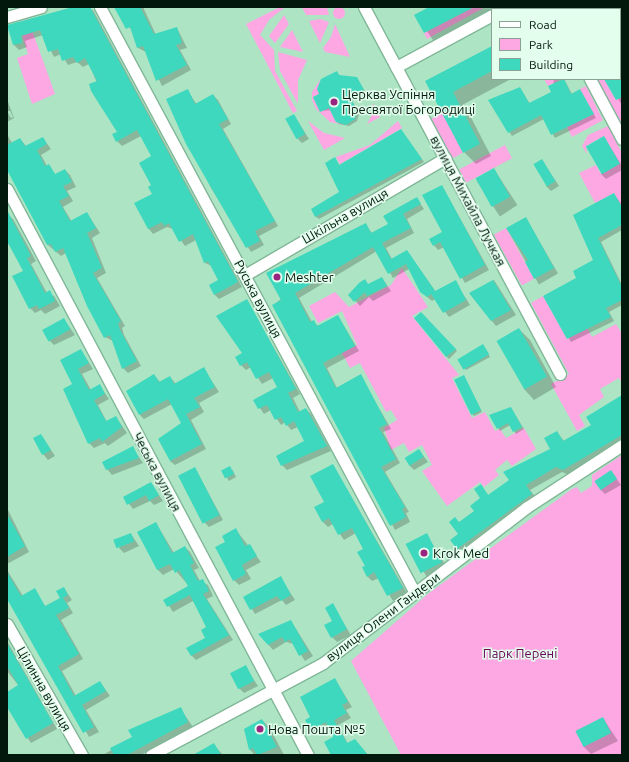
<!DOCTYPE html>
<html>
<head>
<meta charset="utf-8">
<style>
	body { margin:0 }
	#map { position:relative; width:629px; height:762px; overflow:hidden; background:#ade5c4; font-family:Ubuntu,sans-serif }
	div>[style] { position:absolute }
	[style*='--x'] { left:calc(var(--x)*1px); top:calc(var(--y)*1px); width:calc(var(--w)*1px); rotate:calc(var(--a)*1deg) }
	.green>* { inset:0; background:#fda7e3; transform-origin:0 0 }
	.round { border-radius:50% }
	.shadow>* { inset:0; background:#0003; transform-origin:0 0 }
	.building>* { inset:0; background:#3ed8be; transform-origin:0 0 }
	.roads { filter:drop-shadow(1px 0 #81b798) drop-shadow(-1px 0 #81b798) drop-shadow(0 1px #81b798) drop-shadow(0 -1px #81b798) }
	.minor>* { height:11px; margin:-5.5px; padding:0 5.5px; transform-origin:5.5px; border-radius:5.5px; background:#fff }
	.dots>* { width:11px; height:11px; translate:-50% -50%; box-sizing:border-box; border:2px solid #e3feed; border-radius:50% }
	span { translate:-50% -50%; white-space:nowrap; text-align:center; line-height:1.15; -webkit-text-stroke:3px #e3feed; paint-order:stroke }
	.poi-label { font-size:13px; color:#03180d }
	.left { translate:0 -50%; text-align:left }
	.street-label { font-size:13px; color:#03180d }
	.park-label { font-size:13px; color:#6b0257 }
	.frame { position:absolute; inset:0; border:8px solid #03180d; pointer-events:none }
	.legend { position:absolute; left:491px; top:8px; width:130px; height:72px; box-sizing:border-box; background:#e3feed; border:1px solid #89a293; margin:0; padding:5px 7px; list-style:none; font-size:12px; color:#03180d }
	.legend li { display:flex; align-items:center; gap:8px; height:20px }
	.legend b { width:20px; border:1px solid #89a293 }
</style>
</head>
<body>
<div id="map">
	<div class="green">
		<div style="clip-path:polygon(280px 7px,285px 7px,269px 20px,260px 35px,274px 50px,275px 71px,297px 111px,293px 113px,246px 24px)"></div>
		<div style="clip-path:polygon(302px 7px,327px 7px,329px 15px,306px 15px)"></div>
		<div style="clip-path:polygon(474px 7px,485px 7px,427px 39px,424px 33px)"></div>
		<div class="round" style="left:333px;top:7px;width:12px;height:12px"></div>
		<div style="clip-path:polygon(284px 15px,289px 24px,275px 43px,269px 36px)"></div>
		<div style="clip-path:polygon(28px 19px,55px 94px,32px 104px,17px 58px,28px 54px,18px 22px)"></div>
		<div style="clip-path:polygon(320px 19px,329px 22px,320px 43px,309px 21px)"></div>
		<div style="clip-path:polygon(335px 24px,350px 57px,325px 52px,323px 48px,331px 37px)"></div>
		<div style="clip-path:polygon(292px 30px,303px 52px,280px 47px)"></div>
		<div style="clip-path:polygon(278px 52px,307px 60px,298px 80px,298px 104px,280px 71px)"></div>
		<div style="clip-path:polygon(544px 79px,561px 79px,548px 86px)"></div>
		<div style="clip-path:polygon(596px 79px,604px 79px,616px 100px,622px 97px,622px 128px)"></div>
		<div style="clip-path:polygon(320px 80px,319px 94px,313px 97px,320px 112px,329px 108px,336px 122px,346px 125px,330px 122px,316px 109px,312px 100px,312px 92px)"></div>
		<div style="clip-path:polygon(586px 86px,603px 120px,572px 137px,567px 127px,593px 114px,580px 89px)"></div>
		<div style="clip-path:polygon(373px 103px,380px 117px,367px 124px,372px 115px)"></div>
		<div style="left:442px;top:113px;width:45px;height:12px;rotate:62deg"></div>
		<div style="clip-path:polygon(308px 121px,324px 133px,345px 138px,324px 150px)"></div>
		<div style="clip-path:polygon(398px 121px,402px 128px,340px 164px,336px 157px,370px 145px)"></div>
		<div style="clip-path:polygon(608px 126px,622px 153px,622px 207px,614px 193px,595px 203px,579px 173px,596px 165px,601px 174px,619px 164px,604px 136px,586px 146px,587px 154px,582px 146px,588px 135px)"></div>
		<div style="left:505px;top:145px;width:15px;height:52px;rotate:62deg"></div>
		<div style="left:506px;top:228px;width:58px;height:14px;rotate:61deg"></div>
		<div style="clip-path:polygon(402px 268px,428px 307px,412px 316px,459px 375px,452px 378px,472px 418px,485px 412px,495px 431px,500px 429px,506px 438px,524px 428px,536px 449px,512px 466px,507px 460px,495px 470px,499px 475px,484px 487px,480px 482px,447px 506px,422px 471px,432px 465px,422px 445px,409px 452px,404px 443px,391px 450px,384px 428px,397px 420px,391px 410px,386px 412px,360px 363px,350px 368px,342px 353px,357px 345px,342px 311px,318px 323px,309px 306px,335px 292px,349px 307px,391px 285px)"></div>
		<div style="clip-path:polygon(543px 296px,567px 339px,587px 328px,592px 337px,616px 324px,622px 334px,622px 383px,619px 378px,600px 389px,604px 397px,579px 415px,585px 426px,577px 431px,551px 384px,569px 374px,531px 303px)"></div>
		<div style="clip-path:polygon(622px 455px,622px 755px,401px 755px,351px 661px,429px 593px,572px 489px,577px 487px,581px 493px,592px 486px,592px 475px)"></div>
	</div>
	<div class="shadow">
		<div style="clip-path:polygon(79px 7px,93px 10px,242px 287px,219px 299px,214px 294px,219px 281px,212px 266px,205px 263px,196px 240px,185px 246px,173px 229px,167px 227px,153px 234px,149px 229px,135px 204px,153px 194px,152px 156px,141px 136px,122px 146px,117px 141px,118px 132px,89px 64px,83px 67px,77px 62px,68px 65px,61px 54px,54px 57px,43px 35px,25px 41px,27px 47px,19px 50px,14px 45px,8px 26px)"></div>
		<div style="clip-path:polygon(114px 7px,143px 7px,156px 35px,177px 28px,187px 48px,180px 50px,191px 70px,162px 86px,146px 52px,138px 48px,133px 32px)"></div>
		<div style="clip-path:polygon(431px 7px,496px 7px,497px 9px,435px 43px,416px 15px)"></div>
		<div style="clip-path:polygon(492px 47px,492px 79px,511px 79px,464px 104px,491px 156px,476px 164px,464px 152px,426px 82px)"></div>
		<div style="clip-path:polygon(620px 64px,622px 66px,622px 105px,605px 79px,620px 79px)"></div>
		<div style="clip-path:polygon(337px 72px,340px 76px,357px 78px,366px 93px,352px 100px,359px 114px,357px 121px,349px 126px,339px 124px,331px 110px,321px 111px,321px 95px)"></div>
		<div style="clip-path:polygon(554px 79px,564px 79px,572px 94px,580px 90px,596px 118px,555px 138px,544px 119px,512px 136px,489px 100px,520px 88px,530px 104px,552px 92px)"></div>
		<div style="clip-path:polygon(188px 91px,197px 105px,213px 95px,218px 100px,231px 124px,223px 129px,278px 226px,259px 236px,264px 245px,251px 252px,211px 188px,167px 100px)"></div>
		<div style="clip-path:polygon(evenodd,7px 99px,14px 118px,7px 122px,7px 99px,7px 111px,10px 111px,13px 117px,11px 118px,7px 111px)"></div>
		<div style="clip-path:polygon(294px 115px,309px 139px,302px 143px,297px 138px)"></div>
		<div style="clip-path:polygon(403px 133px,424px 162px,319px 219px,316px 217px,312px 209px,340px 192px,335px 158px,340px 166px)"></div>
		<div style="clip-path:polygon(7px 134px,12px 143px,20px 139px,27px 147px,43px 138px,51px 149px,41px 155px,47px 166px,56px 175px,65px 170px,70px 175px,76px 187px,67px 191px,73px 201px,63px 207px,72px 222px,87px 213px,100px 233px,92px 238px,106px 273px,97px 278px,125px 326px,122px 328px,124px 335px,141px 366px,128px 373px,123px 368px,113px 341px,105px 337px,66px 253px,61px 256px,48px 245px,7px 168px)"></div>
		<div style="clip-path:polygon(604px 137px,622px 166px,622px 170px,606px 179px,601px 174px)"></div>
		<div style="clip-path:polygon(542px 160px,559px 186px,551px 191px,546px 186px)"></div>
		<div style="left:494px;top:169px;width:43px;height:21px;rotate:57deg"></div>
		<div style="clip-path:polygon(442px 186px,489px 270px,465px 283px,444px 247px,438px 250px,434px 245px,443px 232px)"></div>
		<div style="clip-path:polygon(614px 194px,622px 205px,622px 230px,601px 242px,622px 285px,622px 305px,609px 312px,614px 321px,571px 342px,544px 296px,577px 278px,594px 261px,575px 216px)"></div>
		<div style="clip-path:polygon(417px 199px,424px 209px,407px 219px,414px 233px,386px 248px,392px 259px,407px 251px,436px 292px,455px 281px,470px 305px,449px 317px,435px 299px,432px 301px,426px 296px,409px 269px,393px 278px,377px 251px,299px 298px,312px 322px,319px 326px,338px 316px,359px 351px,327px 368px,337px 388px,360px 375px,391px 429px,383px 432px,400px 463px,385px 472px,409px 512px,406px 513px,410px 522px,395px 530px,273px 306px,365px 224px,372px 233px,389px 224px)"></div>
		<div style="clip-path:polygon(7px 215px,13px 219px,36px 261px,31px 264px,47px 293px,54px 296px,60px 306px,45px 314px,41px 310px,35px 313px,30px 308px,24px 271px,7px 241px)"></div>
		<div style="left:526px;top:218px;width:64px;height:22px;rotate:60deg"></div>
		<div style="clip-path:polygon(382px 278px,391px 291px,373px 301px,369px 297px,360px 306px,350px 295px,365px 281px,369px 285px)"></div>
		<div style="clip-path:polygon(494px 280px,516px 315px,496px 326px,470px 294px)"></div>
		<div style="clip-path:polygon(247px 300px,300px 394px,293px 398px,300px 412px,306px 409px,311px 414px,331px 451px,287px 470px,282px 465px,306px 442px,298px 427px,291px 430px,285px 422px,281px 425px,271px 410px,264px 414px,255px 401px,278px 388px,273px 378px,262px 384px,251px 367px,246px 370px,241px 365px)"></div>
		<div style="clip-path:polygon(421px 313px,457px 351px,449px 359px,446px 356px)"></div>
		<div style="clip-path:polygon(64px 319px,75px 335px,54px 345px,49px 340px)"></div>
		<div style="clip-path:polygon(519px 329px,530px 340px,556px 387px,534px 400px,524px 389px)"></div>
		<div style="clip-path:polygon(485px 348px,490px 357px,466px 370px,464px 368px)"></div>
		<div style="clip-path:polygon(81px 350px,93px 369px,82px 374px,91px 390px,100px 386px,109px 399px,98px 405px,107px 422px,116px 417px,127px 433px,108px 446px,105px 443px,94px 448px,89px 443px,74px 384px)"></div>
		<div style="clip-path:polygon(204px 369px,219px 392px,199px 403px,204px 412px,191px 420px,206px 449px,175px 465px,170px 461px,183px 424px,172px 404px,144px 419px,139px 414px,154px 375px,160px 382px,170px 377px,176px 384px)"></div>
		<div style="clip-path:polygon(464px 376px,482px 412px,474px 416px,472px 414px)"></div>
		<div style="clip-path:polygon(622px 396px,622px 444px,569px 475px,562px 472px,530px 490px,537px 499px,463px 554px,458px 549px,452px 540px,459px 535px,460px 523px,475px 512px,481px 499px,481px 486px,489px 496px,551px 449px,557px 432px,564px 441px,592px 426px)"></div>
		<div style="clip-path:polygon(511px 408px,524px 429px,516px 434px,510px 425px,500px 431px,491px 415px)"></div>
		<div style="clip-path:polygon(41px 435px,55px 456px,48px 460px,43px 454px)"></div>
		<div style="clip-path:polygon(132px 447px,143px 463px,112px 475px,107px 469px)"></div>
		<div style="clip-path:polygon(419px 450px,428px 462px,414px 470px,409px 465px)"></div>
		<div style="clip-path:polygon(333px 465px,407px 593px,393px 601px,379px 578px,372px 581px,367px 576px,364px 549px,356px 533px,344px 540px,333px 524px,328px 527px,323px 522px,316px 508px,325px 502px)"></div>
		<div style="clip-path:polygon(195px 468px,223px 520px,209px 527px,204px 522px)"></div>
		<div style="clip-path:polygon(232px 469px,236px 477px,229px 481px,227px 478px)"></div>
		<div style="clip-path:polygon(611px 471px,621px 485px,605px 494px,600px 489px)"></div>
		<div style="clip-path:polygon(151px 483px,163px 501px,154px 505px,150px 501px,133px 509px,124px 497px)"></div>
		<div style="clip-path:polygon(7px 508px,29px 552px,7px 564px)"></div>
		<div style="clip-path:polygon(156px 523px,174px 553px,185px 547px,190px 552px,199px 568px,194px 570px,200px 581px,208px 585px,213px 596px,207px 599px,233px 640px,196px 660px,191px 655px,207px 638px,208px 627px,193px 601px,173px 612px,165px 600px,190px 587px,174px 569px,163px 575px,158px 570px,138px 533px)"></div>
		<div style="clip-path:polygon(236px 530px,261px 562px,246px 570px,251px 579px,239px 585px,234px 580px,227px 542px)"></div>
		<div style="clip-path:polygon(131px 534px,139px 546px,124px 553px,119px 548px)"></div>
		<div style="left:426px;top:534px;width:39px;height:22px;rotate:58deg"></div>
		<div style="clip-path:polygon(7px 570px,23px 596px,34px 590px,46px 607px,61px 598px,64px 588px,72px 600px,67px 603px,73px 613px,61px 620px,83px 659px,62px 671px,76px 696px,100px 682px,110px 696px,86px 710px,99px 732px,89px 737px,7px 597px)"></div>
		<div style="clip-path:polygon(280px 577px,295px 600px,286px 605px,282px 600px,255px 614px,244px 597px)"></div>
		<div style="clip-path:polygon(332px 605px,351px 635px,337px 642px,332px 637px)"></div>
		<div style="clip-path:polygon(291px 621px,313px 656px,305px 661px,294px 644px,286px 642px,273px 650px,260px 635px)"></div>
		<div style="clip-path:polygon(7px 641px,57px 729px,31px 743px,7px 706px,7px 693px,19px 686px,7px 671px)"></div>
		<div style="clip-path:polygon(245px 667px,258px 686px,244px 693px,239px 688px)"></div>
		<div style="clip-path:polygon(335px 679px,352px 707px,346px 710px,351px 718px,338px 725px,348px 744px,355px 740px,368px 755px,332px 755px,335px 737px,330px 727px,317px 734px,312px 729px,312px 717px)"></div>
		<div style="clip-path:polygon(180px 708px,193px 727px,141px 755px,103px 755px)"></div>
		<div style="clip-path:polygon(603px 718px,618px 741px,591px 754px,583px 746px)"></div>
		<div style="clip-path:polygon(262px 720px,270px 728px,284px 755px,255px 755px,250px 750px,245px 729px)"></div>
		<div style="clip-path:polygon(214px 745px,223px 755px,195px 755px)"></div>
	</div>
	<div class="building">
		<div style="clip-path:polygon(73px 7px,90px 7px,238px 282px,214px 295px,209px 285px,218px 280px,208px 261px,204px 263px,193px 234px,179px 242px,169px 223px,164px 226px,162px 222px,148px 229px,134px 203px,152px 194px,148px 187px,151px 185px,139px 163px,151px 156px,137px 130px,116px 142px,112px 134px,117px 132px,91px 91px,89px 84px,97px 81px,85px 58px,77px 63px,73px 57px,62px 61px,58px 49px,48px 52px,40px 30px,21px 36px,22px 43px,13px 45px,7px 25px)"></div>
		<div style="clip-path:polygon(114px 7px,140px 7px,154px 34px,177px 27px,182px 43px,176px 45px,187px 65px,156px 81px,143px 46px,137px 48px,130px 27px,126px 29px)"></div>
		<div style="clip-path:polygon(429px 7px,474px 7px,424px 33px,414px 15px)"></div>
		<div style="clip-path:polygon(492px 46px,492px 71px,453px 92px,480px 144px,463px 153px,425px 81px)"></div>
		<div style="clip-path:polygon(337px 71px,339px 75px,357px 77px,364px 90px,350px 97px,357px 111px,355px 119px,346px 125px,336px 122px,329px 108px,320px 112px,313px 97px,319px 94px,317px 89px,321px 79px)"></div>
		<div style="clip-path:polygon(564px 79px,571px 94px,580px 89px,594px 114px,551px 135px,541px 115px,508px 133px,488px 100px,520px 87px,529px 103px,551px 92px,548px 86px)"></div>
		<div style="clip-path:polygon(604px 79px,622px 79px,622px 97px,616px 100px)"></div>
		<div style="clip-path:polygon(188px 89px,195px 104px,213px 94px,228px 119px,219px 124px,275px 221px,255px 231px,260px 241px,246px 248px,186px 144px,166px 99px)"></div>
		<div style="left:294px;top:114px;width:23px;height:10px;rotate:61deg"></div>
		<div style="clip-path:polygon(401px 129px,422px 159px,315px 217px,311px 209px,339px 192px,325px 163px,335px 157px,339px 165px)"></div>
		<div style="left:604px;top:136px;width:32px;height:21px;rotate:60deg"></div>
		<div style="clip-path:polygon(43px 137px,47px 144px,37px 150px,45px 166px,49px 164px,55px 174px,65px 169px,72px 182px,63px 186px,69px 196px,59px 201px,70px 221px,87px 212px,96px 228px,87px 233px,102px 268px,93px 273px,121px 321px,118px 323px,120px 330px,137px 361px,122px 369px,110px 335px,104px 338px,87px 306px,63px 248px,55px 252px,51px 244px,47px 245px,7px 170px,7px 145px,20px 138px,25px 146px)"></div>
		<div style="left:542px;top:159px;width:26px;height:10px;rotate:59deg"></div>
		<div style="left:494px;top:168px;width:33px;height:21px;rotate:61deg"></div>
		<div style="clip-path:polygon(442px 185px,485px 265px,460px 279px,440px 242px,433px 246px,429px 239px,442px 232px,422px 195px)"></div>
		<div style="clip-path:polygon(614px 193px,622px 207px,622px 225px,598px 238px,622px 287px,622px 300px,606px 308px,611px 317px,567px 339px,543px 296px,576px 278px,573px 271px,593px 260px,573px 215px)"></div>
		<div style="clip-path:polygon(417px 197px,421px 204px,403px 214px,411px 228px,382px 243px,391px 259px,407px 250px,435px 291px,456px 280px,466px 300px,443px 313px,431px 294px,427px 297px,420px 292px,406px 264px,388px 274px,373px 247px,295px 293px,310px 322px,314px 320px,317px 326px,338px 315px,355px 346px,323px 363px,336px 388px,361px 374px,387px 424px,379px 428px,396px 459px,381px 467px,405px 507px,402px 509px,406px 517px,390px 526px,272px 305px,281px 300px,266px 273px,366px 223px,371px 233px,388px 224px,383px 216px)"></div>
		<div style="clip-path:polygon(7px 210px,31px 256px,27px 258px,45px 293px,50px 290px,55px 301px,39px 309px,37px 305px,29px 309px,12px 276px,23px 271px,7px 241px)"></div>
		<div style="clip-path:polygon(526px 217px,554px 268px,534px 279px,525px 262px,528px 260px,506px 228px)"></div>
		<div style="clip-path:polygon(382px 277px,387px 286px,367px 296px,365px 292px,354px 302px,348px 295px,359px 283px,365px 279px,368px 284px)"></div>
		<div style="clip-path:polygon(493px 280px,511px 310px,491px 321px,469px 293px)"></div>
		<div style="clip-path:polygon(247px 299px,296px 389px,288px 393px,298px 412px,306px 408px,327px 446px,281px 466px,276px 456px,304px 441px,294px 421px,286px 426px,281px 417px,275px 420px,267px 405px,258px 409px,253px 400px,277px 387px,269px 372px,256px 379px,247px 362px,240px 366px,235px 357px,242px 353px,216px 316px)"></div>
		<div style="clip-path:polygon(421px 312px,456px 349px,446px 357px,414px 318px)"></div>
		<div style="left:64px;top:318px;width:13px;height:25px;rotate:61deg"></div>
		<div style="left:519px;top:328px;width:56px;height:26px;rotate:60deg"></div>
		<div style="left:483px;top:344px;width:12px;height:30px;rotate:59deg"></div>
		<div style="clip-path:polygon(81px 349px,89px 363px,78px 369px,89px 390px,100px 384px,105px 394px,94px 400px,106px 421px,116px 416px,122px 427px,102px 442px,100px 438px,88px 444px,63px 389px,72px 384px,60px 360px)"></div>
		<div style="clip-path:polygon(204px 367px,215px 387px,194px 398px,200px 407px,186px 414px,202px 444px,170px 461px,158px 439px,181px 423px,168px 399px,139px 415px,126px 391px,154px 374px,159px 382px,170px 376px,174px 384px)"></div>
		<div style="left:464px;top:375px;width:39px;height:11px;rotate:64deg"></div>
		<div style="clip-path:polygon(622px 395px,622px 435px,563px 470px,556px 467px,526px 485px,532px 494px,457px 549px,450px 540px,458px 534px,449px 522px,455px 517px,459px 522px,474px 511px,470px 506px,480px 498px,474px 489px,481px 484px,488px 495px,509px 480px,503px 472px,550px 449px,544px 438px,557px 431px,563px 441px,591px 425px,586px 417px)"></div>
		<div style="clip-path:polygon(511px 407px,522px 427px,513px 432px,508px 423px,497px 429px,489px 415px)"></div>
		<div style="clip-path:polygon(41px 434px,51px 450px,42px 455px,33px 438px)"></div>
		<div style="clip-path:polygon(133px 446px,139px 458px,106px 470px,102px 462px)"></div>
		<div style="left:419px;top:449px;width:9px;height:17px;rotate:58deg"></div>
		<div style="clip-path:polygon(333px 464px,403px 588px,387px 596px,374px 572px,367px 577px,362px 567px,365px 566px,357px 552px,363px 549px,352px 528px,338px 535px,329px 518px,322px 522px,314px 507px,324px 502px,310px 476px)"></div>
		<div style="left:230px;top:466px;width:9px;height:10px;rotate:63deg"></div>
		<div style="left:195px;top:467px;width:54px;height:19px;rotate:63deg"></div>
		<div style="left:611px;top:470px;width:11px;height:20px;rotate:56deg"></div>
		<div style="clip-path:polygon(151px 482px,159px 495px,149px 501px,146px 495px,127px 505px,123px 497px)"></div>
		<div style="clip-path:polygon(7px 514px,25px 546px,7px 557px)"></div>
		<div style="clip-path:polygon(156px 522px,172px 553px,185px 546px,194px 563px,190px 565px,198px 581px,203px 579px,209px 591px,203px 594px,229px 635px,191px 656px,186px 648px,205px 638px,201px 630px,206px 627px,190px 595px,167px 607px,163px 600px,188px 586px,179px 570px,175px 573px,170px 564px,157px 570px,137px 532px)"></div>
		<div style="clip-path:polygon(236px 528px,245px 546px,250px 544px,257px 556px,242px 565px,246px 574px,233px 581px,215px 547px,225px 542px,222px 536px)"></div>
		<div style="left:131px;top:533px;width:9px;height:19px;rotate:69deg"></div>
		<div style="left:427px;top:533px;width:33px;height:24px;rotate:63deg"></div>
		<div style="clip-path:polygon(7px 572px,21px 596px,35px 588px,45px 606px,60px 598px,56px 591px,64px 587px,68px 595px,63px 598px,69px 608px,56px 615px,79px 654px,58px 666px,74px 696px,100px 681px,106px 691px,82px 705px,94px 727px,83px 733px,7px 599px)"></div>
		<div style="clip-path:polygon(281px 576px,291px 595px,281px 601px,277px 596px,250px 610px,243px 597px)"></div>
		<div style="clip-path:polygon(333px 603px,347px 629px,331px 638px,324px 625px,332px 621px,325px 608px)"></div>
		<div style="clip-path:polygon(291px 620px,308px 651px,299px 656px,290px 639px,285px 642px,282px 637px,268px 645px,258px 634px)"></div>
		<div style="clip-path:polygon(7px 643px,53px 723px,26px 739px,7px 707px,7px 692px,18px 685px,7px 666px)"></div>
		<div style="left:246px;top:665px;width:18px;height:18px;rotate:63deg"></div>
		<div style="clip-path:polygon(335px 678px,348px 702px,342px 705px,347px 713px,334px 720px,347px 743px,355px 739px,368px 755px,331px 755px,324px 742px,333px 737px,326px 722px,311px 730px,305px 720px,310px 717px,300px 697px)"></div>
		<div style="clip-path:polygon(181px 707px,188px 722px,127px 755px,114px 755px,110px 748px,132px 737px,128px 730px)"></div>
		<div style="left:603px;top:717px;width:18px;height:31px;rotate:63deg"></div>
		<div style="clip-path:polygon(262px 719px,277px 747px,257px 755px,253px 748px,249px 750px,244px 729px)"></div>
		<div style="clip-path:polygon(214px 743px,221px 755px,193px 755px)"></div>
	</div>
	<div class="roads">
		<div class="minor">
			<div style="--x:100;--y:7;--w:665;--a:61.74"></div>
			<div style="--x:364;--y:7;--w:416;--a:61.9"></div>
			<div style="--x:552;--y:7;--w:2;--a:63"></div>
			<div style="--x:503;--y:9;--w:4;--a:-27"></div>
			<div style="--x:7;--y:17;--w:35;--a:-16"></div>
			<div style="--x:396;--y:67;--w:109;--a:-28.4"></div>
			<div style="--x:590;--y:79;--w:68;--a:61.9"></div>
			<div style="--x:7;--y:189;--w:641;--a:62"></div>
			<div style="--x:245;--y:275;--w:232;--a:-30.3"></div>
			<div style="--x:7;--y:624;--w:151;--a:60.2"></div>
			<div style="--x:151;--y:755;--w:195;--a:-28.1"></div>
			<div style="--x:323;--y:663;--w:257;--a:-37.4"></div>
			<div style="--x:527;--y:507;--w:113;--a:-33.1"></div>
		</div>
	</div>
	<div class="dots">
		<div style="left:334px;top:102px;background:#9a2580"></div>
		<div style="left:277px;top:277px;background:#9a2580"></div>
		<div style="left:424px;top:553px;background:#9a2580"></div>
		<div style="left:260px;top:729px;background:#9a2580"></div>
	</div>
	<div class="poi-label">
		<span class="left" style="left:342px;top:102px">Церква Успіння<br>Пресвятої Богородиці</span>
		<span class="left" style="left:285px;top:277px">Meshter</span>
		<span class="left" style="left:433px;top:553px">Krok Med</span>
		<span class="left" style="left:268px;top:729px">Нова Пошта №5</span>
	</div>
	<div class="street-label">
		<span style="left:468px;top:201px;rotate:62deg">вулиця Михайла Лучкая</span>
		<span style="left:345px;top:216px;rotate:-30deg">Шкільна вулиця</span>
		<span style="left:258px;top:299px;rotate:62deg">Руська вулиця</span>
		<span style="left:157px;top:472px;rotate:62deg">Чеська вулиця</span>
		<span style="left:383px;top:617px;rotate:-37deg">вулиця Олени Гандери</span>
		<span style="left:44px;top:689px;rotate:60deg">Цілинна вулиця</span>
	</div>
	<div class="park-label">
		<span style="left:520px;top:653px">Парк Перені</span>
	</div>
	<div class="frame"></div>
	<ul class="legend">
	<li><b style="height:5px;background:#fff"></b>Road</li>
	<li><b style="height:11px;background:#fda7e3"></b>Park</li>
	<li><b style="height:11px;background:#3ed8be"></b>Building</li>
	</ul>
</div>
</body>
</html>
